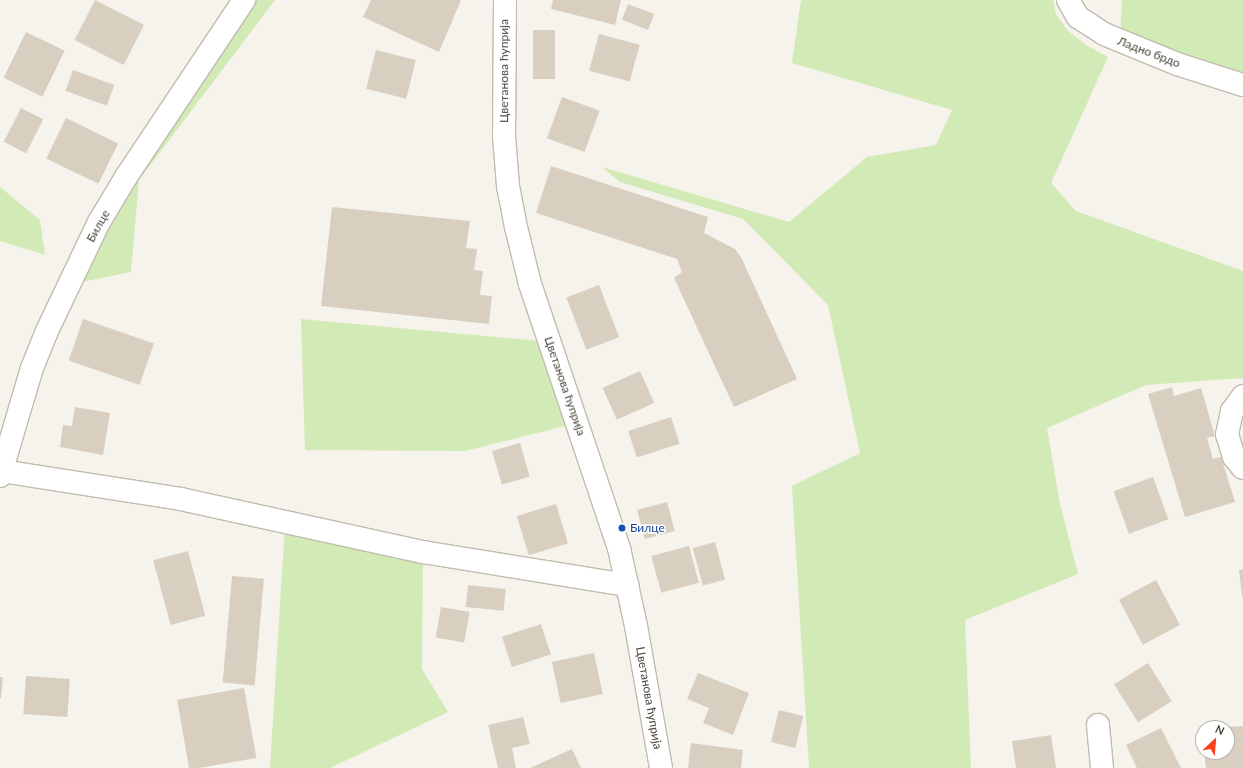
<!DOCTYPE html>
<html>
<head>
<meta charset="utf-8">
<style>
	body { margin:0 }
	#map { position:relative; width:1243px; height:768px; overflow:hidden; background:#f6f3ec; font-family:Lato,sans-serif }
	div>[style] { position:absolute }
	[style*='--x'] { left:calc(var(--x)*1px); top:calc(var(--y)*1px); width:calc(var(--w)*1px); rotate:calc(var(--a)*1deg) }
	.green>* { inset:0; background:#d2eab5 }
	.building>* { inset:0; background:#d8cfc1; transform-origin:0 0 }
	.roads { filter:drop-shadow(1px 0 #c2bbae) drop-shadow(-1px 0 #c2bbae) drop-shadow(0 1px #c2bbae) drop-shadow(0 -1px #c2bbae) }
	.minor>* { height:22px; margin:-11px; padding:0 11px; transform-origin:11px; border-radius:11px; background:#fff }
	.dots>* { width:11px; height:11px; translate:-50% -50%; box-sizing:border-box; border:2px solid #fff; border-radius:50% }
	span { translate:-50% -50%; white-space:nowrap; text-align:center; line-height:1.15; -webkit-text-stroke:3px #fff; paint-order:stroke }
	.street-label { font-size:12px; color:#4b4439 }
	.transit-label { font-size:12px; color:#164399 }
	.left { translate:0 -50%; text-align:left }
	.north { position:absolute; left:1195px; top:720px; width:40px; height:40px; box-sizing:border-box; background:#fff; border:1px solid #b7b4b0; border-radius:50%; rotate:26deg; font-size:11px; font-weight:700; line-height:16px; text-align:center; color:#4b4439 }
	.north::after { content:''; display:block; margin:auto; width:14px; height:18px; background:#fc3f1d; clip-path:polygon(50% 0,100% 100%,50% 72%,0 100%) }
</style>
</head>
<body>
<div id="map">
	<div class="green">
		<div style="clip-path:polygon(244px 0,275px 0,139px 180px,131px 272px,67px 285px)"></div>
		<div style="clip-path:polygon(801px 0,1053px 0,1056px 14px,1067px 30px,1086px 45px,1108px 57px,1051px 183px,1076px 211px,1243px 271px,1243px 378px,1146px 385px,1047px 428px,1060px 504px,1078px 574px,965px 620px,971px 768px,809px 768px,792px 486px,860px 453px,828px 305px,743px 219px,620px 182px,602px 167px,789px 222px,867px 157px,936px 145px,952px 110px,792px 63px)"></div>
		<div style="clip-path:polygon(1122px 0,1243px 0,1243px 85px,1120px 41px)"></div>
		<div style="clip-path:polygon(0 187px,40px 220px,45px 255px,0 241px)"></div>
		<div style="clip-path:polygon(301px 319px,550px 342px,577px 423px,465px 451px,305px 450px)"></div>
		<div style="clip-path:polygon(285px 523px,423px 552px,422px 669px,448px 712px,330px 768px,270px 768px)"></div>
	</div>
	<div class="building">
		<div style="left:95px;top:0;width:55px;height:45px;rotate:27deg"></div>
		<div style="clip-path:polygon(371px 0,461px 0,439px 52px,363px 17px)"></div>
		<div style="clip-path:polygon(553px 0,621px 0,615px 25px,551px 9px)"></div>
		<div style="left:628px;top:4px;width:28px;height:17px;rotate:21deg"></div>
		<div style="left:533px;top:30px;width:22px;height:49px"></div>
		<div style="left:26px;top:32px;width:43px;height:51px;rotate:26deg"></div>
		<div style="left:599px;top:34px;width:42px;height:38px;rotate:15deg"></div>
		<div style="left:376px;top:50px;width:41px;height:40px;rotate:14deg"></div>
		<div style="left:73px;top:70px;width:44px;height:22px;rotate:20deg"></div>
		<div style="left:562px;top:97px;width:40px;height:44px;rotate:20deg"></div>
		<div style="left:21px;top:108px;width:25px;height:38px;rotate:27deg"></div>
		<div style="left:66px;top:118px;width:58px;height:45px;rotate:26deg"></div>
		<div style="clip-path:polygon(551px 166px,708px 217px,704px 233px,735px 249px,741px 257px,797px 379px,734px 407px,674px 278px,682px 272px,677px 259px,536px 213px)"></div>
		<div style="clip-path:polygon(332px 207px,470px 221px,466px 248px,477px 249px,474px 270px,483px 271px,480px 295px,492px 296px,489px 324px,321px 306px)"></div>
		<div style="left:599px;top:285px;width:56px;height:35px;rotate:69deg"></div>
		<div style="left:83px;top:319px;width:75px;height:44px;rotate:19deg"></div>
		<div style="left:640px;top:371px;width:35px;height:41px;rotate:66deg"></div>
		<div style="clip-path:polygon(1172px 387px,1174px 396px,1201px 388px,1215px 436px,1207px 438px,1213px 459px,1221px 457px,1235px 502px,1185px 517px,1148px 394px)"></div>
		<div style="clip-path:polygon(75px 407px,110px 413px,103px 455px,60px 447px,63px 425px,72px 426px)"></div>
		<div style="left:671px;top:417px;width:28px;height:45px;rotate:72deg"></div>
		<div style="left:520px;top:443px;width:35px;height:29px;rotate:74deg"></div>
		<div style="left:1153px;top:477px;width:45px;height:42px;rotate:70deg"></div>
		<div style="left:667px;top:502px;width:30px;height:31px;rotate:75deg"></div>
		<div style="left:556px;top:504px;width:41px;height:41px;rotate:73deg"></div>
		<div style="left:715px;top:542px;width:39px;height:23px;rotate:75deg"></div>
		<div style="left:689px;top:546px;width:38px;height:39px;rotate:75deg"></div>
		<div style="left:188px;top:551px;width:67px;height:36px;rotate:75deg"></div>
		<div style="clip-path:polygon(1243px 569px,1243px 596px,1242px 596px,1239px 570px)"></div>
		<div style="left:232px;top:576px;width:32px;height:107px;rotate:5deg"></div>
		<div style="left:1156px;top:580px;width:51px;height:42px;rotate:62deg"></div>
		<div style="left:468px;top:585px;width:38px;height:22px;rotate:6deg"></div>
		<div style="left:441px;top:607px;width:29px;height:31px;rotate:10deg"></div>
		<div style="left:541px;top:624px;width:32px;height:41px;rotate:72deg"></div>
		<div style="left:594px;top:653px;width:42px;height:43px;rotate:78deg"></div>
		<div style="left:1148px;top:663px;width:45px;height:40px;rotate:58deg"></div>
		<div style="clip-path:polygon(698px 673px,749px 693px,733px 735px,703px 723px,709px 708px,687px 699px)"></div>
		<div style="left:26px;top:676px;width:44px;height:38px;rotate:4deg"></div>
		<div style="clip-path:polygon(0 677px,3px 677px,1px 698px,0 698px)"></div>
		<div style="left:244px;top:688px;width:71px;height:68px;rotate:80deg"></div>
		<div style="left:779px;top:710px;width:25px;height:33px;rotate:14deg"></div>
		<div style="clip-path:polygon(523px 717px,530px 744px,512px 748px,516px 768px,498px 768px,488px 725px)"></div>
		<div style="clip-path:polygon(1243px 726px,1243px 768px,1206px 768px,1204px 752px,1227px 752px,1227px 727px)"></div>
		<div style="clip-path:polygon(1161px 728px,1181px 768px,1137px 768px,1126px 745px)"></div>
		<div style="clip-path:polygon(1051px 735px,1056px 768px,1016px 768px,1012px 741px)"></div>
		<div style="clip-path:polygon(691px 743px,743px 750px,741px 768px,688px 768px)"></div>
		<div style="clip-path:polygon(572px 749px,581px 768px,530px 768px)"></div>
	</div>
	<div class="roads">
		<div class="minor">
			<div style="--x:505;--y:0;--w:136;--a:90.4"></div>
			<div style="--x:504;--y:136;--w:50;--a:85.4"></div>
			<div style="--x:508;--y:186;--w:42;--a:79"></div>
			<div style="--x:516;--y:227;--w:59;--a:76.2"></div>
			<div style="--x:530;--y:284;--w:279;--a:71.4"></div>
			<div style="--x:619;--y:548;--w:80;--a:77.7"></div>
			<div style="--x:636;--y:626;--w:144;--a:80"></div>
			<div style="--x:1068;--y:0;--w:20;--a:60"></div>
			<div style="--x:1078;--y:17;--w:31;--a:33"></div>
			<div style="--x:1104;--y:34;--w:79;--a:22.3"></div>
			<div style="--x:1177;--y:64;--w:69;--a:17.7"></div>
			<div style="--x:1243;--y:396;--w:19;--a:126"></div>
			<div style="--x:1232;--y:411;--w:24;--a:102"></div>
			<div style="--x:1227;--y:434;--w:24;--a:73"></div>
			<div style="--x:1234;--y:457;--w:14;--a:51"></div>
			<div style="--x:2;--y:471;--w:181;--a:8.9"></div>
			<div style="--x:181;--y:499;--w:248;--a:12.4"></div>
			<div style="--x:423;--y:552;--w:207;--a:9.2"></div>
			<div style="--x:0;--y:476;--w:113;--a:-73.5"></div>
			<div style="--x:32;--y:368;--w:38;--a:-68"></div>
			<div style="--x:46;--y:333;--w:123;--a:-64.5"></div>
			<div style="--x:99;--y:222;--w:52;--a:-59"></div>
			<div style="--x:126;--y:177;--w:213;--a:-56.3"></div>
			<div style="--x:1098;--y:725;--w:43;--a:84.7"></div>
		</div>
	</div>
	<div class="dots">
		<div style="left:622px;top:528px;background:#1a4fb4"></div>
	</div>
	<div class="street-label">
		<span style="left:1149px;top:52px;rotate:21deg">Ладно брдо</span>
		<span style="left:504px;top:71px;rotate:-90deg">Цветанова ћуприја</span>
		<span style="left:98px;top:226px;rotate:-61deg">Билце</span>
		<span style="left:565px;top:386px;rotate:71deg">Цветанова ћуприја</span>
		<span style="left:649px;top:698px;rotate:80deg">Цветанова ћуприја</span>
	</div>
	<div class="transit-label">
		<span class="left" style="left:630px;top:528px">Билце</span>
	</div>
	<div class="north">N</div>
</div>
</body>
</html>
